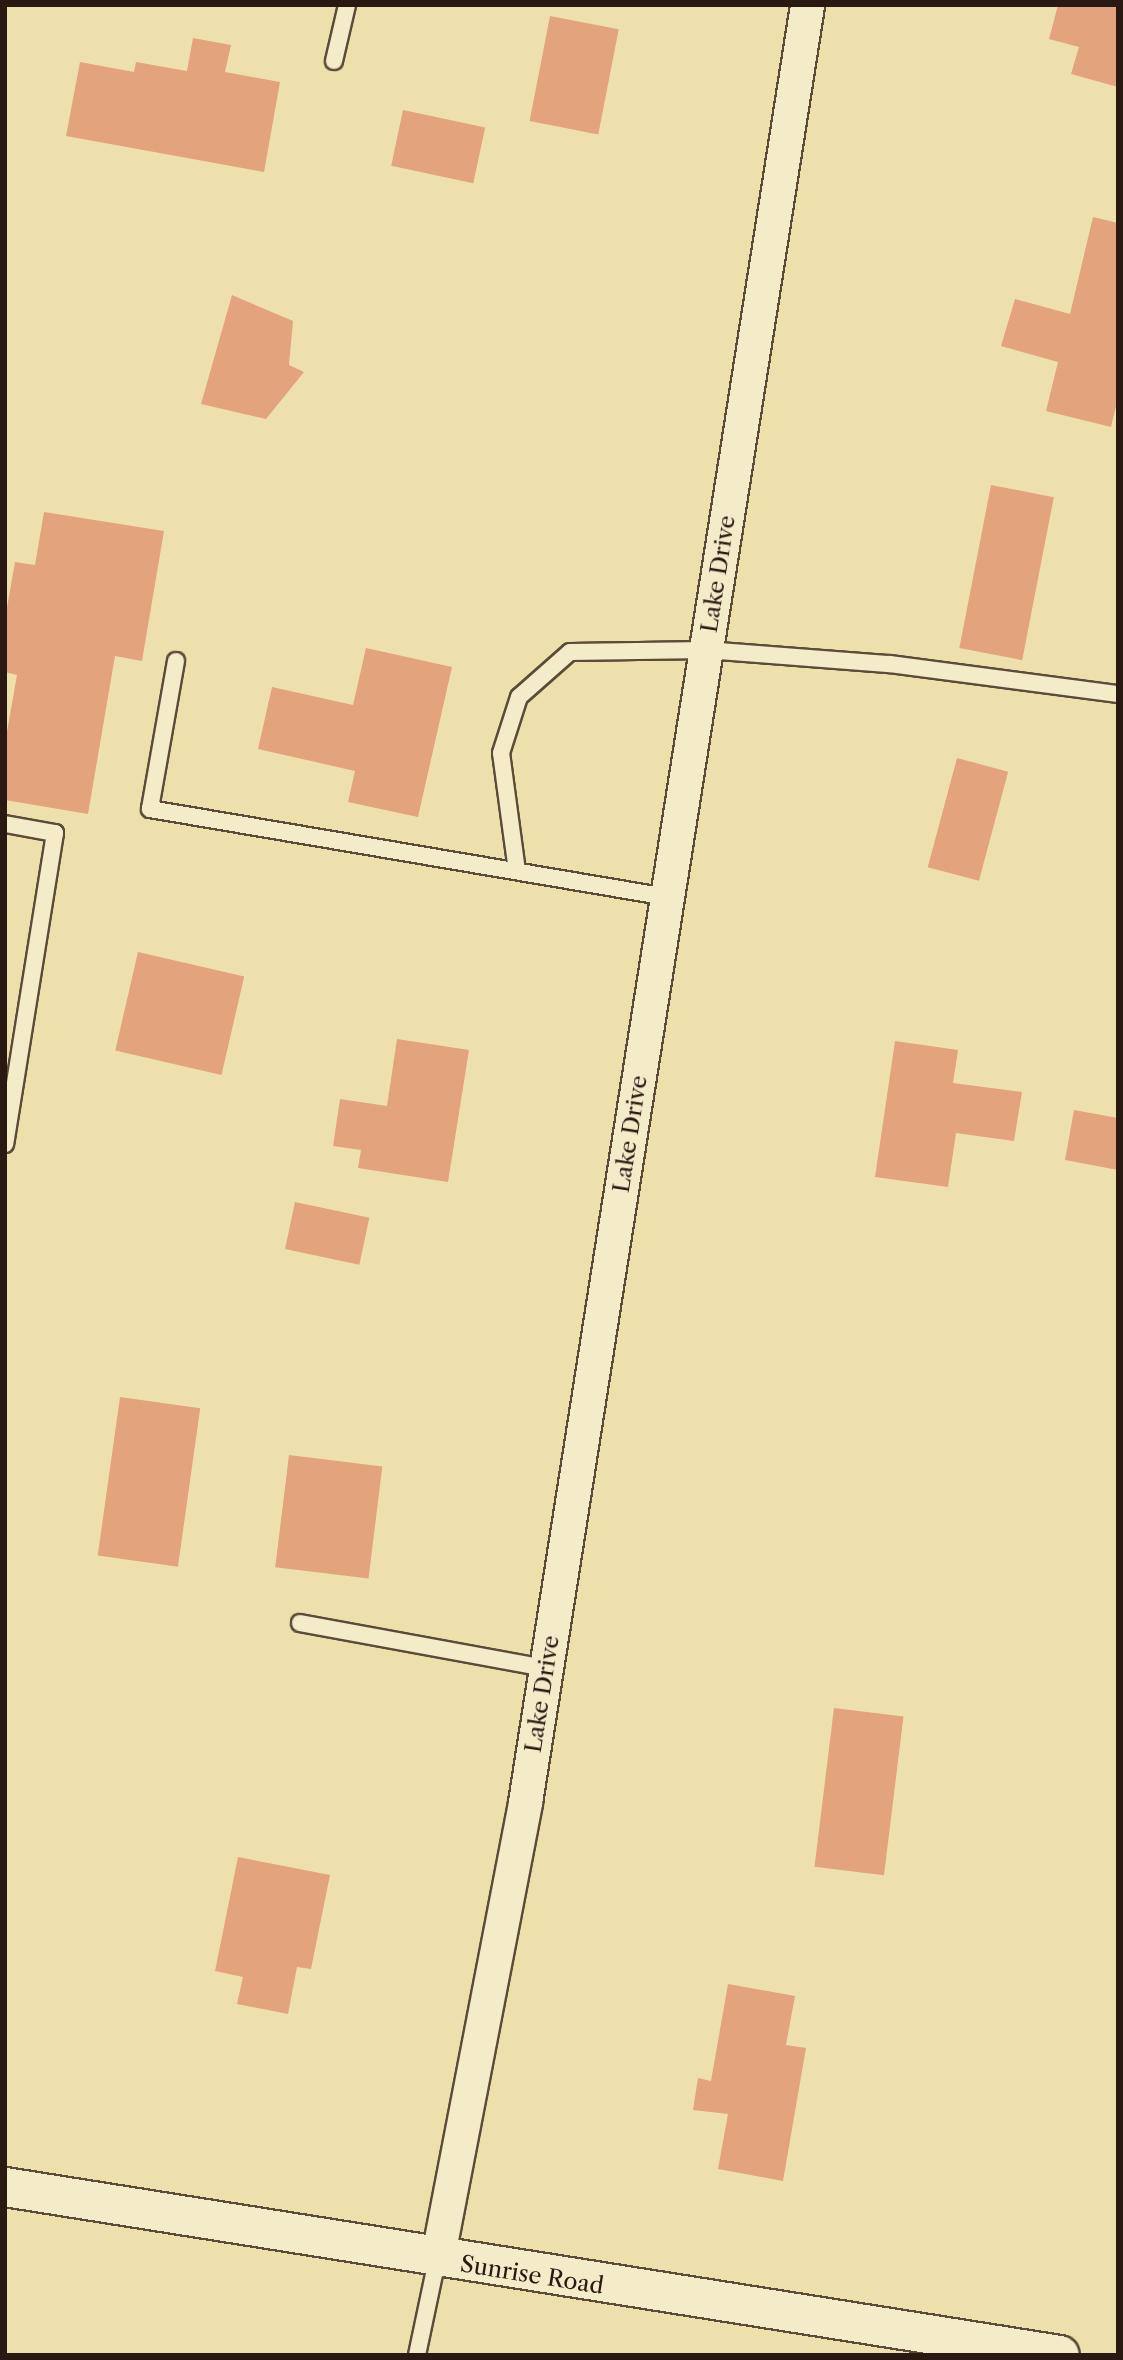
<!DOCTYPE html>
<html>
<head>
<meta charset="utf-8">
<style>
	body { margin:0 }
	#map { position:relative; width:1123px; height:2360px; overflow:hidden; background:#eee0ac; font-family:"Libre Caslon Text",serif }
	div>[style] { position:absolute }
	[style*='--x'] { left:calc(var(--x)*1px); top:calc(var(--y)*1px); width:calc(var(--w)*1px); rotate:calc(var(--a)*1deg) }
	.building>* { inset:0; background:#e3a37c; transform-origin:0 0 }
	.roads { filter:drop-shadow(2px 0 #5b4b38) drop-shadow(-2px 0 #5b4b38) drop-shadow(0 2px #5b4b38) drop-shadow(0 -2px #5b4b38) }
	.lane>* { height:16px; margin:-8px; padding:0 8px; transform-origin:8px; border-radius:8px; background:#f4ebc9 }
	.street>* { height:33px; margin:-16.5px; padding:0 16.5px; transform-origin:16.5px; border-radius:16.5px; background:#f4ebc9 }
	.secondary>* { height:38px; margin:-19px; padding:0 19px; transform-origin:19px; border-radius:19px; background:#f4ebc9 }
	span { translate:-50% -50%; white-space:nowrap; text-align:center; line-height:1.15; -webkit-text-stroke:5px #f4ebc9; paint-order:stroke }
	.street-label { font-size:23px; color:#2a1912 }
	.frame { position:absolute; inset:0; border:7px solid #2a1912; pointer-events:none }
</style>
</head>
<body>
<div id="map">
	<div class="building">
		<div style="clip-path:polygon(1058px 5px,1118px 5px,1118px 87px,1071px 74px,1079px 47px,1049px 39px)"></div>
		<div style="left:550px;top:16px;width:70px;height:107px;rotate:11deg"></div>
		<div style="clip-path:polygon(193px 38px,231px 45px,225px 72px,280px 82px,264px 172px,66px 136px,80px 62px,134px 72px,136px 62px,187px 71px)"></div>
		<div style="left:403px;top:110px;width:84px;height:57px;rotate:12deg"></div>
		<div style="clip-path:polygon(1093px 217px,1118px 223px,1118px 398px,1111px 427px,1046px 411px,1058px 362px,1001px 346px,1015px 299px,1070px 314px)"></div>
		<div style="clip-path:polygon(232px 295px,293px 321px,289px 365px,304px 372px,266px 419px,201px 404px)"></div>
		<div style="left:991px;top:485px;width:64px;height:166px;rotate:11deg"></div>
		<div style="clip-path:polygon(44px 512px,164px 531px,142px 661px,115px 656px,88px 814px,5px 800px,5px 743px,17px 675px,5px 672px,5px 619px,15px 562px,35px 565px)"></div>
		<div style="clip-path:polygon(366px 648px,452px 667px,418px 817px,348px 802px,355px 771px,258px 749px,272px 687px,353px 705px)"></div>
		<div style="left:957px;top:758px;width:53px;height:113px;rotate:15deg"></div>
		<div style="left:138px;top:952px;width:109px;height:101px;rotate:13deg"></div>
		<div style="clip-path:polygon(397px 1039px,469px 1050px,448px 1182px,358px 1168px,361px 1150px,333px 1146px,340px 1099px,387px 1106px)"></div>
		<div style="clip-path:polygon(895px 1041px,958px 1050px,953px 1083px,1022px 1092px,1014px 1141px,956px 1133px,948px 1187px,875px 1177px)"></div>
		<div style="clip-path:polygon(1074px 1110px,1118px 1118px,1118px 1170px,1065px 1160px)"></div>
		<div style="left:295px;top:1202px;width:76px;height:48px;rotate:12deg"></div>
		<div style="left:120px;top:1397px;width:81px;height:160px;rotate:8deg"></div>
		<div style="left:289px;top:1455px;width:94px;height:113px;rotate:7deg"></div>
		<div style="left:834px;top:1708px;width:70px;height:160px;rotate:7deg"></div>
		<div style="clip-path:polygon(238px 1857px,330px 1875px,311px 1969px,297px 1967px,288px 2014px,237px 2004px,243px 1977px,215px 1971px)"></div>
		<div style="clip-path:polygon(728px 1984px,795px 1996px,786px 2045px,806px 2048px,783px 2181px,718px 2169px,728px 2114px,693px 2110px,698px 2078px,711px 2081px)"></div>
	</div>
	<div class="roads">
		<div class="lane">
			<div style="--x:334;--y:61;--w:57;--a:-76.9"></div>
			<div style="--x:176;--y:661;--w:150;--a:100"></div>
			<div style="--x:150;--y:809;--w:524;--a:9.66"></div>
			<div style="--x:5;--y:824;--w:51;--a:10.2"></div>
			<div style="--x:55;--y:833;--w:315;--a:99.1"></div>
			<div style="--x:517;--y:871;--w:119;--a:-97.7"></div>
			<div style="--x:501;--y:753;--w:59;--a:-72.2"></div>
			<div style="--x:519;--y:697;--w:68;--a:-41.4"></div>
			<div style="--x:570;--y:652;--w:136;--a:-0.8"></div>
			<div style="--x:706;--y:650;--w:185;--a:4.4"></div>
			<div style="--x:890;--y:664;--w:230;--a:7.5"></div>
			<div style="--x:300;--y:1623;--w:250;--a:10.4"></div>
			<div style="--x:417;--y:2355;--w:97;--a:-78.1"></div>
		</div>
		<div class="street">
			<div style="--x:437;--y:2260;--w:466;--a:-79.1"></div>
			<div style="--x:525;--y:1802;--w:1819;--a:-81.08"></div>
		</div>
		<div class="secondary">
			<div style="--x:5;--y:2187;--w:1068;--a:9.05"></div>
		</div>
	</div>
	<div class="street-label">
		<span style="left:718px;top:574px;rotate:-81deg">Lake Drive</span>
		<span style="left:630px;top:1134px;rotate:-81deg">Lake Drive</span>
		<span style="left:542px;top:1694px;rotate:-81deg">Lake Drive</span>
		<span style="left:532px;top:2275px;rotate:9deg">Sunrise Road</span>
	</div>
	<div class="frame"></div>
</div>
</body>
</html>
